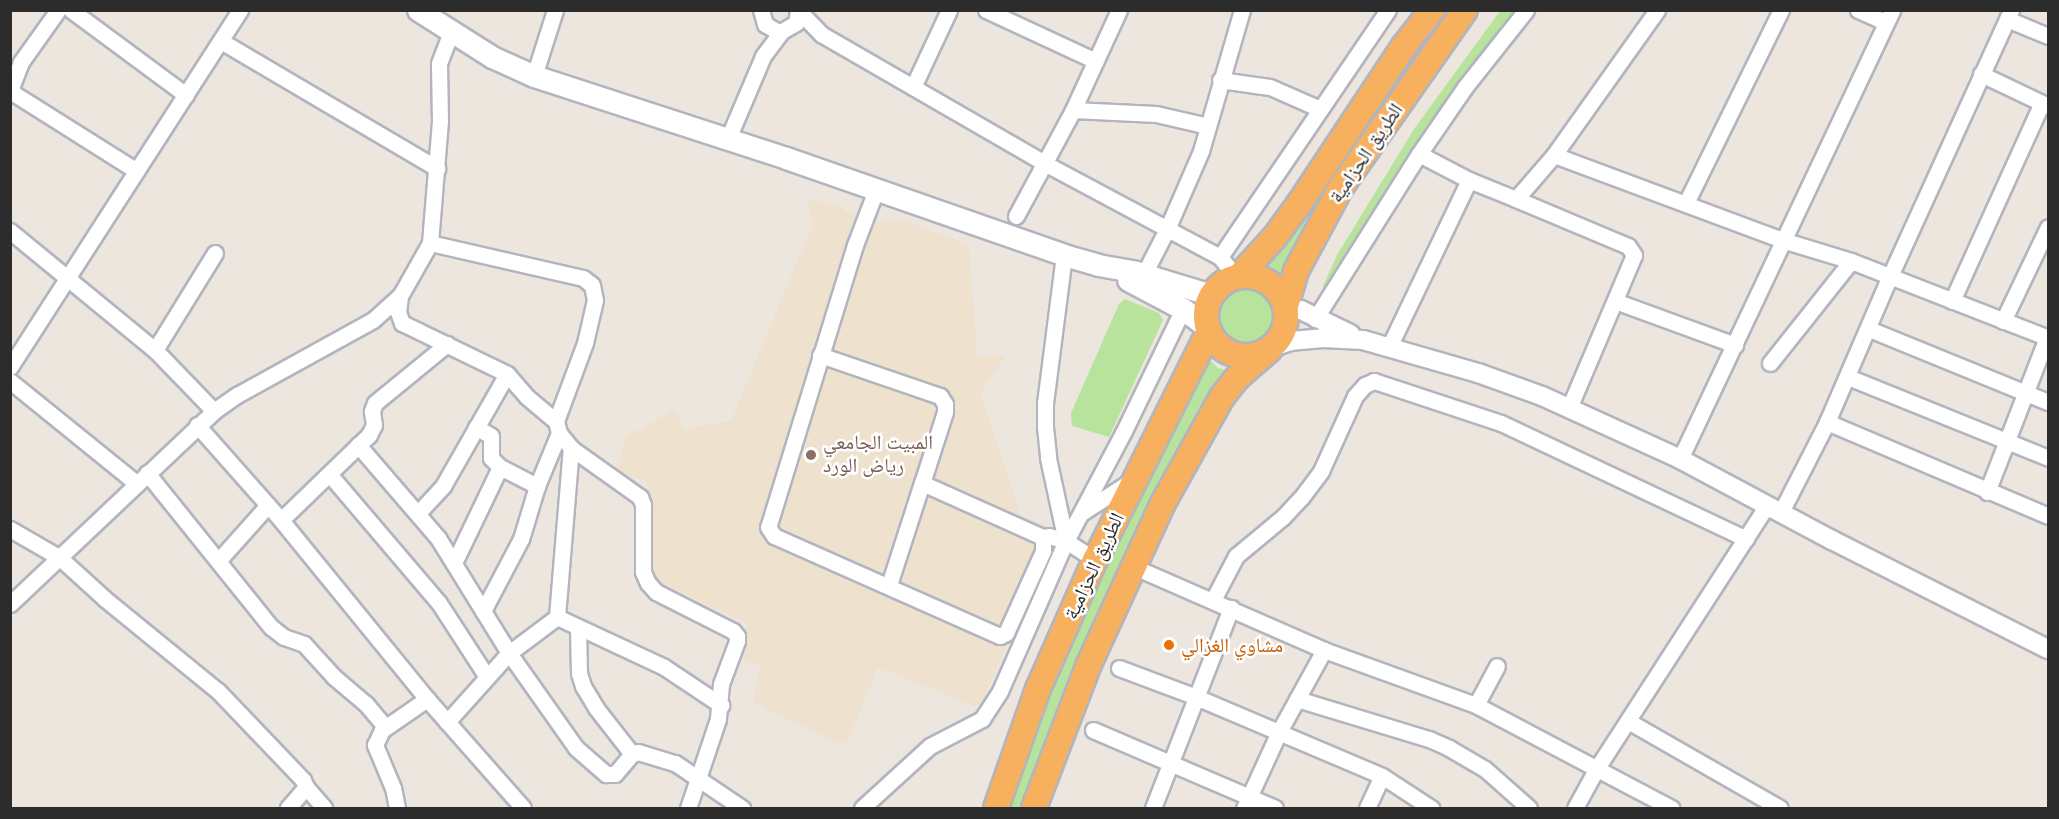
<!DOCTYPE html>
<html>
<head>
<meta charset="utf-8">
<style>
	body { margin:0 }
	#map { position:relative; width:2059px; height:819px; overflow:hidden; background:#ede6de; font-family:Roboto,"Noto Naskh Arabic",sans-serif }
	div>[style] { position:absolute }
	[style*='--x'] { left:calc(var(--x)*1px); top:calc(var(--y)*1px); width:calc(var(--w)*1px); rotate:calc(var(--a)*1deg) }
	.education>* { inset:0; background:#eee2ce }
	.green>* { inset:0; background:#b7e39c }
	.round { border-radius:50% }
	.roads { filter:drop-shadow(2px 0 #b2b5bf) drop-shadow(-2px 0 #b2b5bf) drop-shadow(0 2px #b2b5bf) drop-shadow(0 -2px #b2b5bf) }
	.minor>* { height:15px; margin:-7.5px; padding:0 7.5px; transform-origin:7.5px; border-radius:7.5px; background:#fff }
	.tertiary>* { height:18px; margin:-9px; padding:0 9px; transform-origin:9px; border-radius:9px; background:#fff }
	.secondary>* { height:21px; margin:-10.5px; padding:0 10.5px; transform-origin:10.5px; border-radius:10.5px; background:#fff }
	.trunk>* { height:24px; margin:-12px; padding:0 12px; transform-origin:12px; border-radius:12px; background:#f6b05e }
	.trunk>.ring { margin:-12px; padding:0; box-sizing:content-box; background:none; border:24px solid #f6b05e; border-radius:50% }
	.dots>* { width:16px; height:16px; translate:-50% -50%; box-sizing:border-box; border:3px solid #fff; border-radius:50% }
	span { translate:-50% -50%; white-space:nowrap; text-align:center; line-height:1.15; -webkit-text-stroke:5px #fff; paint-order:stroke }
	.street-label { font-size:20px; color:#2c2c2c }
	.education-label { font-size:20px; color:#785e54 }
	.left { translate:0 -50%; text-align:left }
	.food-label { font-size:20px; color:#c56008 }
	.frame { position:absolute; inset:0; border:12px solid #2c2c2c; pointer-events:none }
</style>
</head>
<body>
<div id="map">
	<div class="education">
		<div style="clip-path:polygon(808px 200px,843px 207px,845px 212px,877px 222px,903px 220px,969px 245px,977px 356px,1006px 356px,980px 393px,1021px 515px,1049px 527px,1049px 545px,982px 703px,974px 706px,878px 667px,848px 741px,839px 744px,753px 702px,760px 664px,736px 659px,748px 624px,656px 581px,649px 570px,647px 481px,617px 472px,625px 437px,675px 410px,684px 429px,731px 421px,813px 223px)"></div>
	</div>
	<div class="green">
		<div style="clip-path:polygon(1444px 11px,1457px 11px,1285px 280px,1258px 267px)"></div>
		<div style="clip-path:polygon(1500px 11px,1532px 11px,1405px 190px,1328px 309px,1323px 286px,1337px 255px,1414px 129px)"></div>
		<div class="round" style="left:1218px;top:288px;width:56px;height:56px"></div>
		<div style="clip-path:polygon(1125px 299px,1159px 313px,1163px 320px,1109px 437px,1072px 426px,1071px 413px,1119px 304px)"></div>
		<div style="clip-path:polygon(1203px 353px,1218px 368px,1234px 372px,1027px 808px,1005px 808px,1063px 656px)"></div>
	</div>
	<div class="roads">
		<div class="minor">
			<div style="--x:58;--y:10;--w:64;--a:125.4"></div>
			<div style="--x:21;--y:62;--w:28;--a:111"></div>
			<div style="--x:11;--y:88;--w:5;--a:68"></div>
			<div style="--x:13;--y:93;--w:146;--a:32.2"></div>
			<div style="--x:71;--y:10;--w:143;--a:36.5"></div>
			<div style="--x:761;--y:10;--w:15;--a:74"></div>
			<div style="--x:765;--y:24;--w:13;--a:32"></div>
			<div style="--x:776;--y:31;--w:6;--a:0"></div>
			<div style="--x:782;--y:31;--w:16;--a:-30"></div>
			<div style="--x:796;--y:23;--w:13;--a:-81"></div>
			<div style="--x:986;--y:10;--w:121;--a:24.9"></div>
			<div style="--x:1858;--y:10;--w:30;--a:24"></div>
			<div style="--x:799;--y:11;--w:32;--a:46"></div>
			<div style="--x:821;--y:34;--w:260;--a:30"></div>
			<div style="--x:1046;--y:164;--w:197;--a:28.1"></div>
			<div style="--x:1220;--y:257;--w:26;--a:51"></div>
			<div style="--x:2007;--y:19;--w:44;--a:22.5"></div>
			<div style="--x:451;--y:32;--w:34;--a:111"></div>
			<div style="--x:439;--y:64;--w:57;--a:89"></div>
			<div style="--x:440;--y:121;--w:122;--a:94.7"></div>
			<div style="--x:430;--y:243;--w:61;--a:119.5"></div>
			<div style="--x:400;--y:296;--w:16;--a:97"></div>
			<div style="--x:398;--y:312;--w:12;--a:70"></div>
			<div style="--x:402;--y:323;--w:117;--a:25.9"></div>
			<div style="--x:507;--y:374;--w:30;--a:49"></div>
			<div style="--x:527;--y:397;--w:38;--a:40"></div>
			<div style="--x:556;--y:421;--w:12;--a:76"></div>
			<div style="--x:559;--y:433;--w:19;--a:51"></div>
			<div style="--x:571;--y:448;--w:85;--a:35.4"></div>
			<div style="--x:640;--y:497;--w:9;--a:69"></div>
			<div style="--x:643;--y:505;--w:67;--a:90"></div>
			<div style="--x:643;--y:572;--w:12;--a:66"></div>
			<div style="--x:648;--y:583;--w:12;--a:48"></div>
			<div style="--x:656;--y:592;--w:86;--a:26.9"></div>
			<div style="--x:733;--y:631;--w:6;--a:51"></div>
			<div style="--x:737;--y:636;--w:5;--a:90"></div>
			<div style="--x:737;--y:641;--w:46;--a:110.4"></div>
			<div style="--x:721;--y:684;--w:35;--a:95"></div>
			<div style="--x:718;--y:719;--w:94;--a:108.6"></div>
			<div style="--x:221;--y:41;--w:251;--a:30.5"></div>
			<div style="--x:1981;--y:74;--w:74;--a:25.5"></div>
			<div style="--x:534;--y:76;--w:69;--a:-72.3"></div>
			<div style="--x:1220;--y:80;--w:50;--a:8"></div>
			<div style="--x:1270;--y:87;--w:55;--a:23.7"></div>
			<div style="--x:913;--y:87;--w:85;--a:-64.9"></div>
			<div style="--x:1073;--y:110;--w:83;--a:2.8"></div>
			<div style="--x:1156;--y:114;--w:53;--a:13"></div>
			<div style="--x:727;--y:141;--w:92;--a:-67"></div>
			<div style="--x:763;--y:56;--w:31;--a:-53"></div>
			<div style="--x:1419;--y:154;--w:56;--a:27.5"></div>
			<div style="--x:1469;--y:180;--w:51;--a:22"></div>
			<div style="--x:1516;--y:199;--w:58;--a:-49.2"></div>
			<div style="--x:1554;--y:155;--w:178;--a:-54.6"></div>
			<div style="--x:1554;--y:155;--w:243;--a:20.4"></div>
			<div style="--x:1782;--y:240;--w:72;--a:16.9"></div>
			<div style="--x:1851;--y:261;--w:212;--a:21.3"></div>
			<div style="--x:876;--y:190;--w:59;--a:110.9"></div>
			<div style="--x:855;--y:245;--w:295;--a:107.1"></div>
			<div style="--x:768;--y:527;--w:11;--a:56"></div>
			<div style="--x:774;--y:536;--w:247;--a:23.9"></div>
			<div style="--x:1000;--y:636;--w:7;--a:-27"></div>
			<div style="--x:1006;--y:633;--w:90;--a:-65.7"></div>
			<div style="--x:1043;--y:551;--w:14;--a:-90"></div>
			<div style="--x:1516;--y:199;--w:121;--a:22.8"></div>
			<div style="--x:1628;--y:246;--w:11;--a:56"></div>
			<div style="--x:1634;--y:255;--w:166;--a:113"></div>
			<div style="--x:1686;--y:203;--w:215;--a:-63.8"></div>
			<div style="--x:1016;--y:216;--w:120;--a:-61.7"></div>
			<div style="--x:1073;--y:110;--w:110;--a:-65.3"></div>
			<div style="--x:10;--y:231;--w:188;--a:39.4"></div>
			<div style="--x:155;--y:350;--w:85;--a:46"></div>
			<div style="--x:430;--y:243;--w:157;--a:12.9"></div>
			<div style="--x:583;--y:278;--w:11;--a:38"></div>
			<div style="--x:592;--y:285;--w:15;--a:79"></div>
			<div style="--x:595;--y:300;--w:44;--a:103.1"></div>
			<div style="--x:585;--y:343;--w:83;--a:110.4"></div>
			<div style="--x:1064;--y:255;--w:149;--a:97.3"></div>
			<div style="--x:1045;--y:403;--w:24;--a:90"></div>
			<div style="--x:1045;--y:427;--w:31;--a:84"></div>
			<div style="--x:1048;--y:458;--w:85;--a:77.8"></div>
			<div style="--x:1220;--y:257;--w:299;--a:-55.8"></div>
			<div style="--x:1144;--y:274;--w:53;--a:-62.9"></div>
			<div style="--x:1168;--y:227;--w:83;--a:-66.5"></div>
			<div style="--x:1201;--y:151;--w:147;--a:-73.8"></div>
			<div style="--x:1615;--y:301;--w:128;--a:20.1"></div>
			<div style="--x:1952;--y:301;--w:217;--a:-65.6"></div>
			<div style="--x:1315;--y:319;--w:195;--a:-57.8"></div>
			<div style="--x:1419;--y:154;--w:81;--a:-55.5"></div>
			<div style="--x:1465;--y:87;--w:98;--a:-51.6"></div>
			<div style="--x:2003;--y:321;--w:104;--a:-64.4"></div>
			<div style="--x:1869;--y:329;--w:193;--a:22.2"></div>
			<div style="--x:447;--y:344;--w:93;--a:140.7"></div>
			<div style="--x:375;--y:403;--w:9;--a:111"></div>
			<div style="--x:372;--y:411;--w:14;--a:82"></div>
			<div style="--x:374;--y:425;--w:11;--a:117"></div>
			<div style="--x:369;--y:435;--w:122;--a:136"></div>
			<div style="--x:281;--y:520;--w:231;--a:50.8"></div>
			<div style="--x:427;--y:699;--w:145;--a:48.6"></div>
			<div style="--x:1390;--y:345;--w:183;--a:-64.4"></div>
			<div style="--x:155;--y:350;--w:114;--a:-58.3"></div>
			<div style="--x:820;--y:355;--w:127;--a:18.9"></div>
			<div style="--x:940;--y:396;--w:9;--a:58"></div>
			<div style="--x:945;--y:404;--w:8;--a:90"></div>
			<div style="--x:945;--y:412;--w:75;--a:107.9"></div>
			<div style="--x:1770;--y:363;--w:130;--a:-51.5"></div>
			<div style="--x:10;--y:367;--w:425;--a:-57.2"></div>
			<div style="--x:1848;--y:377;--w:216;--a:22"></div>
			<div style="--x:10;--y:381;--w:162;--a:39"></div>
			<div style="--x:1827;--y:422;--w:240;--a:23"></div>
			<div style="--x:197;--y:425;--w:127;--a:48.5"></div>
			<div style="--x:476;--y:427;--w:17;--a:31"></div>
			<div style="--x:491;--y:436;--w:22;--a:90"></div>
			<div style="--x:491;--y:458;--w:13;--a:45"></div>
			<div style="--x:358;--y:445;--w:123;--a:49.3"></div>
			<div style="--x:438;--y:538;--w:135;--a:58.3"></div>
			<div style="--x:509;--y:653;--w:116;--a:54.8"></div>
			<div style="--x:576;--y:748;--w:40;--a:41"></div>
			<div style="--x:606;--y:774;--w:9;--a:0"></div>
			<div style="--x:615;--y:774;--w:26;--a:-50"></div>
			<div style="--x:632;--y:754;--w:6;--a:-18"></div>
			<div style="--x:638;--y:752;--w:39;--a:17"></div>
			<div style="--x:675;--y:763;--w:81;--a:33.9"></div>
			<div style="--x:1680;--y:459;--w:497;--a:-64.7"></div>
			<div style="--x:147;--y:473;--w:198;--a:51.2"></div>
			<div style="--x:271;--y:627;--w:16;--a:38"></div>
			<div style="--x:284;--y:637;--w:21;--a:19"></div>
			<div style="--x:304;--y:644;--w:45;--a:47.7"></div>
			<div style="--x:334;--y:677;--w:42;--a:40.2"></div>
			<div style="--x:366;--y:704;--w:30;--a:50"></div>
			<div style="--x:330;--y:475;--w:168;--a:49.6"></div>
			<div style="--x:439;--y:603;--w:88;--a:57"></div>
			<div style="--x:1987;--y:492;--w:166;--a:-68.8"></div>
			<div style="--x:1083;--y:512;--w:57;--a:-32.9"></div>
			<div style="--x:1781;--y:512;--w:101;--a:-62.9"></div>
			<div style="--x:1827;--y:422;--w:159;--a:-66.7"></div>
			<div style="--x:1890;--y:276;--w:292;--a:-65.5"></div>
			<div style="--x:418;--y:513;--w:37;--a:-47"></div>
			<div style="--x:443;--y:486;--w:129;--a:-60.3"></div>
			<div style="--x:10;--y:529;--w:58;--a:30.1"></div>
			<div style="--x:60;--y:558;--w:61;--a:42.3"></div>
			<div style="--x:105;--y:599;--w:146;--a:39.2"></div>
			<div style="--x:218;--y:691;--w:123;--a:46.3"></div>
			<div style="--x:303;--y:780;--w:8;--a:67"></div>
			<div style="--x:306;--y:787;--w:28;--a:131"></div>
			<div style="--x:218;--y:561;--w:75;--a:-48.2"></div>
			<div style="--x:454;--y:563;--w:106;--a:-64.4"></div>
			<div style="--x:500;--y:467;--w:42;--a:27.2"></div>
			<div style="--x:1132;--y:566;--w:210;--a:23.6"></div>
			<div style="--x:1324;--y:650;--w:94;--a:118.8"></div>
			<div style="--x:1279;--y:732;--w:84;--a:114.7"></div>
			<div style="--x:889;--y:585;--w:107;--a:-72.1"></div>
			<div style="--x:922;--y:483;--w:133;--a:24.1"></div>
			<div style="--x:1043;--y:537;--w:6;--a:-9"></div>
			<div style="--x:1049;--y:536;--w:18;--a:16"></div>
			<div style="--x:1066;--y:541;--w:35;--a:33"></div>
			<div style="--x:1213;--y:600;--w:50;--a:-62.4"></div>
			<div style="--x:1236;--y:556;--w:61;--a:-39.7"></div>
			<div style="--x:1283;--y:517;--w:26;--a:-47"></div>
			<div style="--x:1301;--y:498;--w:34;--a:-53"></div>
			<div style="--x:1321;--y:471;--w:82;--a:-65.6"></div>
			<div style="--x:1355;--y:396;--w:15;--a:-48"></div>
			<div style="--x:1365;--y:385;--w:10;--a:-24"></div>
			<div style="--x:1374;--y:381;--w:134;--a:18.3"></div>
			<div style="--x:1501;--y:423;--w:271;--a:25.3"></div>
			<div style="--x:10;--y:604;--w:281;--a:-43.4"></div>
			<div style="--x:214;--y:411;--w:28;--a:-35"></div>
			<div style="--x:237;--y:395;--w:155;--a:-28.9"></div>
			<div style="--x:373;--y:320;--w:36;--a:-42"></div>
			<div style="--x:483;--y:611;--w:81;--a:-62.2"></div>
			<div style="--x:521;--y:539;--w:55;--a:-73.2"></div>
			<div style="--x:537;--y:486;--w:57;--a:-67.5"></div>
			<div style="--x:557;--y:617;--w:118;--a:25"></div>
			<div style="--x:664;--y:667;--w:69;--a:33.7"></div>
			<div style="--x:578;--y:629;--w:44;--a:88.7"></div>
			<div style="--x:579;--y:673;--w:14;--a:73"></div>
			<div style="--x:583;--y:686;--w:26;--a:59"></div>
			<div style="--x:596;--y:708;--w:58;--a:52"></div>
			<div style="--x:1324;--y:650;--w:162;--a:19.9"></div>
			<div style="--x:1476;--y:705;--w:221;--a:27.8"></div>
			<div style="--x:1119;--y:668;--w:82;--a:20.6"></div>
			<div style="--x:1196;--y:697;--w:202;--a:23"></div>
			<div style="--x:1382;--y:776;--w:59;--a:33.1"></div>
			<div style="--x:1297;--y:699;--w:138;--a:16.9"></div>
			<div style="--x:1429;--y:739;--w:22;--a:24"></div>
			<div style="--x:1449;--y:748;--w:42;--a:30.3"></div>
			<div style="--x:1485;--y:769;--w:59;--a:41.6"></div>
			<div style="--x:1476;--y:705;--w:44;--a:-61.7"></div>
			<div style="--x:1628;--y:721;--w:175;--a:29.8"></div>
			<div style="--x:447;--y:722;--w:93;--a:-48.1"></div>
			<div style="--x:509;--y:653;--w:60;--a:-36.9"></div>
			<div style="--x:557;--y:617;--w:170;--a:-85.3"></div>
			<div style="--x:1093;--y:730;--w:198;--a:23.2"></div>
			<div style="--x:306;--y:787;--w:28;--a:49"></div>
			<div style="--x:397;--y:808;--w:20;--a:-101"></div>
			<div style="--x:393;--y:788;--w:47;--a:-112.7"></div>
			<div style="--x:375;--y:745;--w:17;--a:-65"></div>
			<div style="--x:382;--y:730;--w:55;--a:-34.6"></div>
			<div style="--x:862;--y:808;--w:92;--a:-42.4"></div>
			<div style="--x:930;--y:746;--w:59;--a:-27.4"></div>
			<div style="--x:982;--y:719;--w:33;--a:-57"></div>
			<div style="--x:1000;--y:691;--w:164;--a:-66.3"></div>
			<div style="--x:1066;--y:541;--w:124;--a:-62.2"></div>
			<div style="--x:1124;--y:431;--w:136;--a:-64.2"></div>
			<div style="--x:1153;--y:808;--w:215;--a:-68.7"></div>
			<div style="--x:1367;--y:808;--w:35;--a:-65"></div>
			<div style="--x:1575;--y:808;--w:46;--a:-61.2"></div>
			<div style="--x:1597;--y:768;--w:313;--a:-57.1"></div>
		</div>
		<div class="tertiary">
			<div style="--x:1287;--y:309;--w:14;--a:4"></div>
			<div style="--x:1301;--y:310;--w:55;--a:26.1"></div>
			<div style="--x:1273;--y:347;--w:18;--a:-19"></div>
			<div style="--x:1290;--y:341;--w:33;--a:-5"></div>
			<div style="--x:1323;--y:338;--w:40;--a:2.9"></div>
			<div style="--x:1363;--y:340;--w:120;--a:16"></div>
			<div style="--x:1478;--y:373;--w:68;--a:19.8"></div>
			<div style="--x:1542;--y:396;--w:152;--a:24.5"></div>
			<div style="--x:1680;--y:459;--w:172;--a:28.1"></div>
			<div style="--x:1832;--y:540;--w:242;--a:26.8"></div>
		</div>
		<div class="secondary">
			<div style="--x:418;--y:10;--w:88;--a:32.4"></div>
			<div style="--x:492;--y:57;--w:46;--a:24.3"></div>
			<div style="--x:534;--y:76;--w:265;--a:18"></div>
			<div style="--x:786;--y:158;--w:294;--a:19.2"></div>
			<div style="--x:1064;--y:255;--w:35;--a:16"></div>
			<div style="--x:1098;--y:265;--w:39;--a:10"></div>
			<div style="--x:1136;--y:272;--w:78;--a:17"></div>
			<div style="--x:1128;--y:280;--w:62;--a:27.8"></div>
			<div style="--x:1183;--y:309;--w:31;--a:37"></div>
		</div>
		<div class="trunk">
			<div class="ring" style="left:1206px;top:276px;width:56px;height:56px"></div>
			<div style="--x:1239;--y:276;--w:52;--a:-47.4"></div>
			<div style="--x:1274;--y:238;--w:42;--a:-53.7"></div>
			<div style="--x:1299;--y:204;--w:190;--a:-56.4"></div>
			<div style="--x:1404;--y:46;--w:46;--a:-52.1"></div>
			<div style="--x:1286;--y:306;--w:36;--a:-74"></div>
			<div style="--x:1296;--y:271;--w:95;--a:-61.8"></div>
			<div style="--x:1341;--y:187;--w:216;--a:-55"></div>
			<div style="--x:996;--y:808;--w:126;--a:-70.6"></div>
			<div style="--x:1038;--y:689;--w:141;--a:-66.2"></div>
			<div style="--x:1095;--y:560;--w:256;--a:-63.5"></div>
			<div style="--x:1034;--y:808;--w:154;--a:-69.1"></div>
			<div style="--x:1089;--y:664;--w:177;--a:-65.3"></div>
			<div style="--x:1163;--y:503;--w:121;--a:-60.9"></div>
			<div style="--x:1222;--y:397;--w:24;--a:-52"></div>
			<div style="--x:1237;--y:378;--w:43;--a:-41.2"></div>
		</div>
	</div>
	<div class="dots">
		<div style="left:811px;top:455px;background:#8d6e63"></div>
		<div style="left:1169px;top:645px;background:#e8710a"></div>
	</div>
	<div class="street-label">
		<span style="left:1366px;top:153px;rotate:-56deg">الطريق الحزامية</span>
		<span style="left:1094px;top:566px;rotate:-65deg">الطريق الحزامية</span>
	</div>
	<div class="education-label">
		<span class="left" style="left:823px;top:454px">المبيت الجامعي<br>رياض الورد</span>
	</div>
	<div class="food-label">
		<span class="left" style="left:1181px;top:645px">مشاوي الغزالي</span>
	</div>
	<div class="frame"></div>
</div>
</body>
</html>
